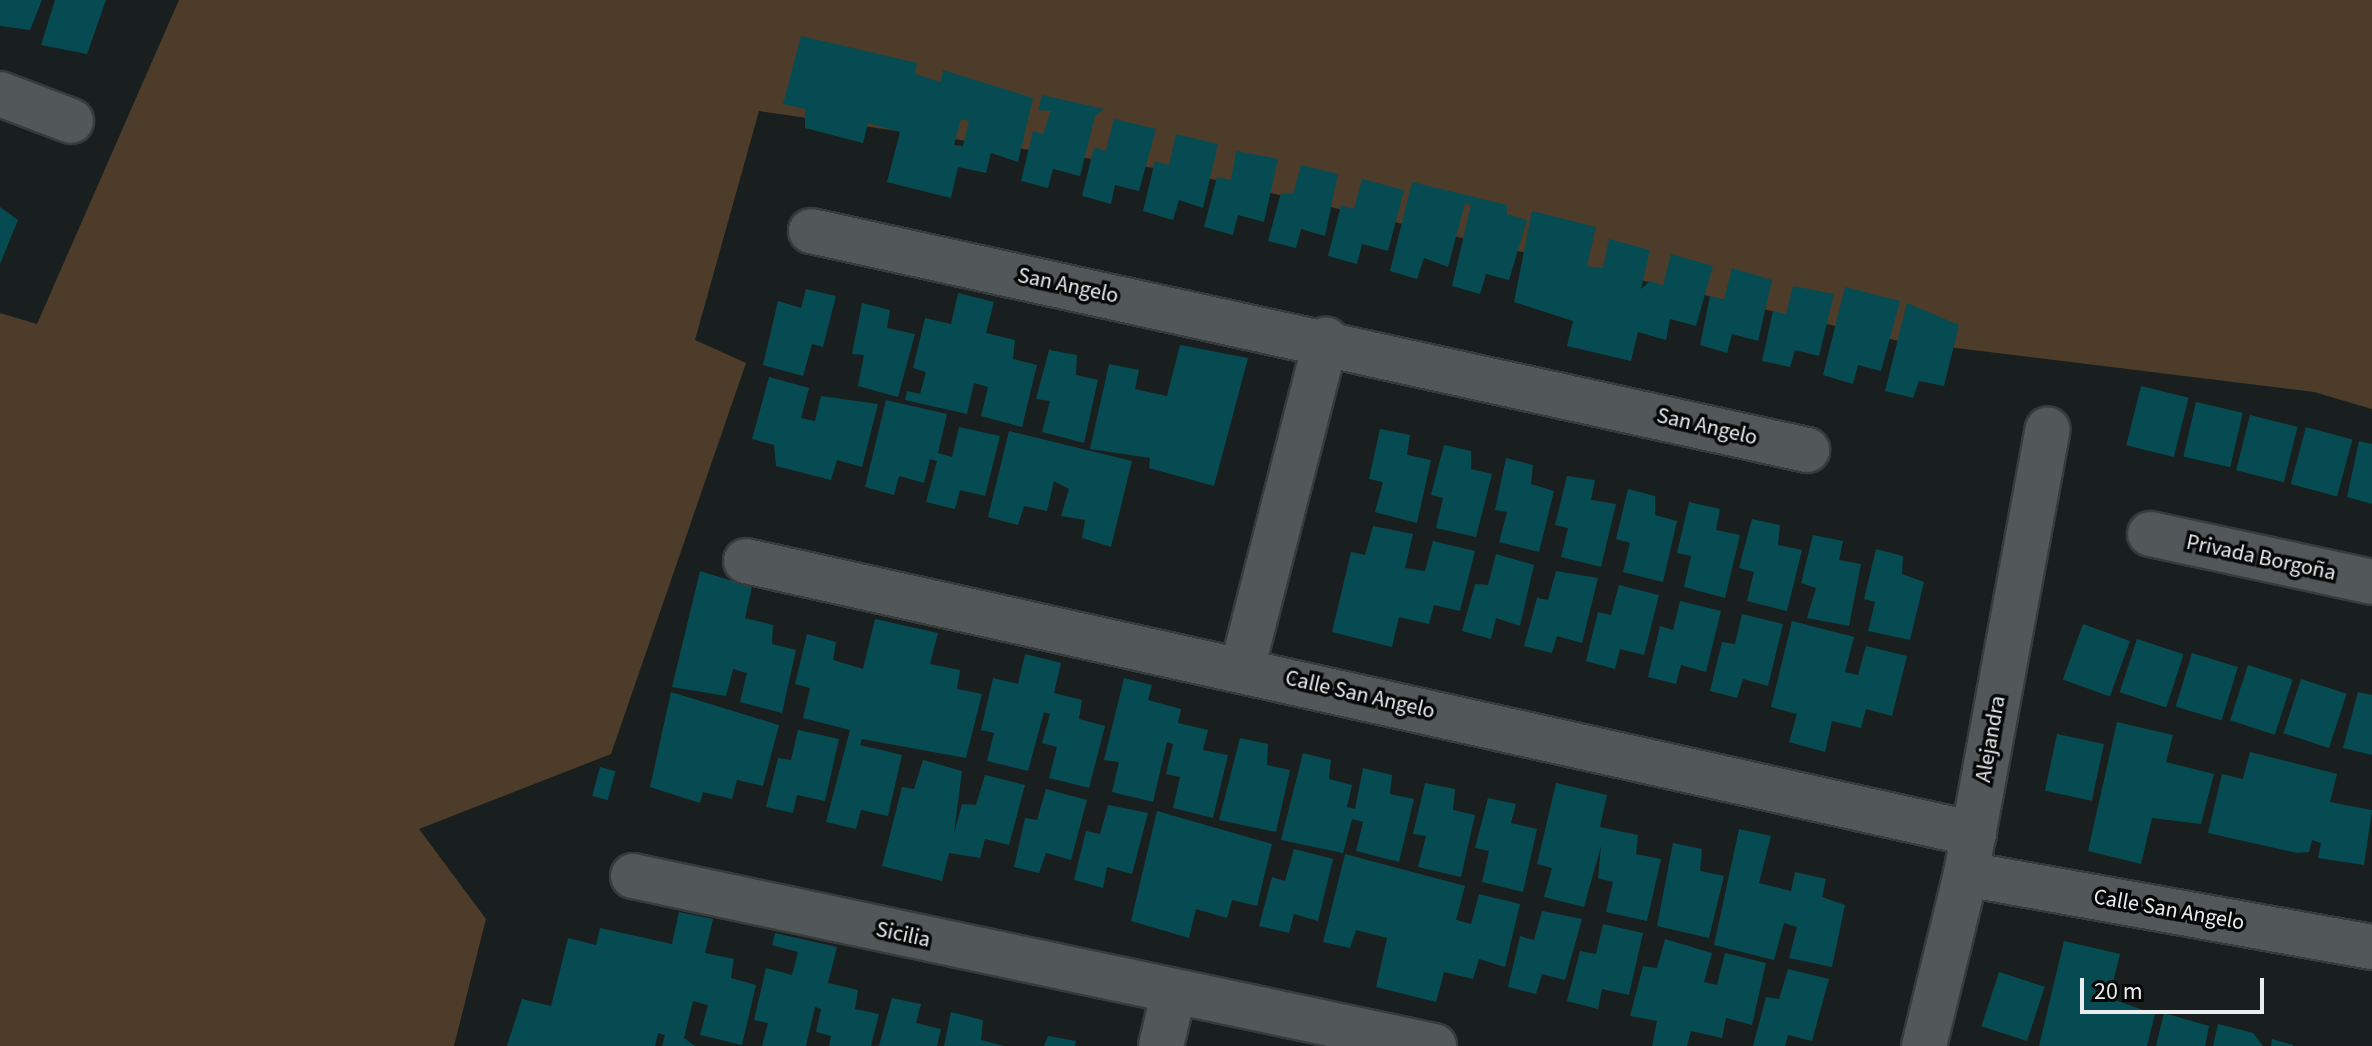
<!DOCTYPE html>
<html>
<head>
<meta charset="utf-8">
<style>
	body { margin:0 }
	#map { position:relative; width:2372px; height:1046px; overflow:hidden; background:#191f1f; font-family:"Source Sans 3",sans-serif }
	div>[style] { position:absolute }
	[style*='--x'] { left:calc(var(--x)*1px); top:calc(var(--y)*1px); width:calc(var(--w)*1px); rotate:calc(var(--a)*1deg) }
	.green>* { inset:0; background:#4d3c29 }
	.building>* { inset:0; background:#074b52; transform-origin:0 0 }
	.roads { filter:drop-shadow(2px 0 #373b3b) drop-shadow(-2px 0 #373b3b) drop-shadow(0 2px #373b3b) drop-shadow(0 -2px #373b3b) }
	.minor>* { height:44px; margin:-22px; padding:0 22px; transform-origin:22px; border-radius:22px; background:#525859 }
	span { translate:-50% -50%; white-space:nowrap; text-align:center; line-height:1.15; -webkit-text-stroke:7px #060808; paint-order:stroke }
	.street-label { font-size:22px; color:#eaedee }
	.scale { position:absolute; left:2080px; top:978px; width:184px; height:36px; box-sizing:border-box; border:4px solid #eaedee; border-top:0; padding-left:10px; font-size:24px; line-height:28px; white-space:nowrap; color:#eaedee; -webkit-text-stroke:6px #060808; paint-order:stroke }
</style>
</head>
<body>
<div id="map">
	<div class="green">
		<div style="clip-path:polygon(179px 0,2372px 0,2372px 409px,2314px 392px,1899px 341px,1182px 172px,759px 111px,695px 340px,746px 363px,611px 754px,419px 829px,486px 919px,454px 1046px,0 1046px,0 313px,37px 324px)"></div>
	</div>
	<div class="building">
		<div style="clip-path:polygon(0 0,42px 0,30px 30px,0 26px)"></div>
		<div style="clip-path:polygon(55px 0,106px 0,87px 54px,41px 45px)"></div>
		<div style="clip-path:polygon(evenodd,801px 36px,917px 63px,915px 74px,941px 82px,943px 70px,1033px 98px,1018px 162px,991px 153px,986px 173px,958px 167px,951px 198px,887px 182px,900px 132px,868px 123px,863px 143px,805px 128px,805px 109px,783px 104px,801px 36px,961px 119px,969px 121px,963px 146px,954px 145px,961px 119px)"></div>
		<div style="clip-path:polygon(1042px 95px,1104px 109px,1095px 116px,1080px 176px,1053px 169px,1048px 188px,1021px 181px,1033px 131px,1043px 134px,1051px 111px,1038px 110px)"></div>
		<div style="clip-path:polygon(1114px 119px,1156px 129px,1139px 191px,1115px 185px,1111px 204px,1082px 196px,1094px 147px,1106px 151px)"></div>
		<div style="clip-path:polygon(1176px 134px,1218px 144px,1203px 208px,1179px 200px,1173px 220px,1143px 211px,1155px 161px,1169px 165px)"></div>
		<div style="clip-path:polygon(1236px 151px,1278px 159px,1264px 222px,1238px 215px,1233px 235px,1204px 227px,1217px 177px,1231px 180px)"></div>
		<div style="clip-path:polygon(1301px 165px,1338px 174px,1325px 236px,1301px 229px,1296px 248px,1268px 241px,1281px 193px,1293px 194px)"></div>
		<div style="clip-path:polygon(1362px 179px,1404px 190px,1388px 251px,1362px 244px,1357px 264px,1328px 256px,1341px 205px,1354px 209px)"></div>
		<div style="clip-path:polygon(1412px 182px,1507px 205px,1507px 214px,1527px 220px,1509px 280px,1486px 274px,1480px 294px,1452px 286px,1471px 205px,1465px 203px,1448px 267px,1424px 258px,1417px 279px,1390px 271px)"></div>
		<div style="clip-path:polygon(0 207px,18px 220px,0 264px)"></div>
		<div style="clip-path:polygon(1532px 211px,1596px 227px,1587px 266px,1603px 268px,1609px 239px,1650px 250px,1641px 289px,1650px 281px,1663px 285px,1671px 254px,1713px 266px,1696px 326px,1670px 319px,1666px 340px,1638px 332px,1631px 361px,1567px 346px,1573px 321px,1514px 302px)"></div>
		<div style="clip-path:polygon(1732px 268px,1772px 280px,1758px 341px,1732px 334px,1727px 353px,1700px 345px,1710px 296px,1724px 300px)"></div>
		<div style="clip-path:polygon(1793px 286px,1834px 294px,1819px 356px,1795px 350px,1790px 367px,1762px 361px,1773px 311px,1786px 314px)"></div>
		<div style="clip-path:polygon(1845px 287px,1900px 301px,1881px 371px,1858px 365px,1853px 384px,1823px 375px)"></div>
		<div style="clip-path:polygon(806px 289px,836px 296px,823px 347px,812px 344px,803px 376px,763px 365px,778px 301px,801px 308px)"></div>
		<div style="clip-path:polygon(958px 293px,994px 302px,986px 333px,1015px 340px,1013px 359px,1037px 365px,1022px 427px,981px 416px,988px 387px,974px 383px,967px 414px,905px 400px,907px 391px,920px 394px,926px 372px,913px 368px,925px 318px,951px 324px)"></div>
		<div style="clip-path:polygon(862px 303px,890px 310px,887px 328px,915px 334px,898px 397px,858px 386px,864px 355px,852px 354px)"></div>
		<div style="clip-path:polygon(1907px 303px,1959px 325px,1944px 386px,1919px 381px,1913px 398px,1885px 391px)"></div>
		<div style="clip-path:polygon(1180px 345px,1248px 358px,1214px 486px,1149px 468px,1150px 458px,1090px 449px,1109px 364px,1139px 370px,1135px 389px,1167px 396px)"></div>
		<div style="clip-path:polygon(1049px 350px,1077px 355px,1076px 375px,1098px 380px,1084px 443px,1042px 432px,1050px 401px,1036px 399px)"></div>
		<div style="clip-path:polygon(769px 377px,809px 388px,801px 418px,815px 421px,821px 396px,878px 404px,862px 467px,837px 460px,831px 480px,776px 466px,774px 445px,752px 439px)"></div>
		<div style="left:2141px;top:386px;width:49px;height:61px;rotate:14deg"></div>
		<div style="clip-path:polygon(886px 400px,947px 414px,938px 453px,952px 457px,959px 427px,1000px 436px,985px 496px,960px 490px,955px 509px,926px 502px,937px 461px,930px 459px,924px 483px,899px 476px,894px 495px,865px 487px)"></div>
		<div style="left:2196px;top:402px;width:48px;height:56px;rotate:13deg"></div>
		<div style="left:2250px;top:415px;width:49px;height:57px;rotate:14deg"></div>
		<div style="left:2306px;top:427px;width:48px;height:59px;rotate:15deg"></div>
		<div style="clip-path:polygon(1380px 429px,1410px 435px,1407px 455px,1431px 460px,1417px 523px,1375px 512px,1383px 482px,1369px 479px)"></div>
		<div style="clip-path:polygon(1009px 431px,1132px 461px,1111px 547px,1082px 538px,1085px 520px,1061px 516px,1069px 489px,1054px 481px,1047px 511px,1024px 506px,1018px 525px,988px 517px)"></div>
		<div style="clip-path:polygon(2359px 441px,2372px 444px,2372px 504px,2347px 497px)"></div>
		<div style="clip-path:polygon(1444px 445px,1471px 451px,1471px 469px,1492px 474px,1476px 537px,1436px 528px,1443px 498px,1431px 495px)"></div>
		<div style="clip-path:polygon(1506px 458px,1533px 465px,1531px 484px,1554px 491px,1539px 552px,1499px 542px,1507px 512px,1495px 510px)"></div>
		<div style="clip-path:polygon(1567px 476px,1595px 480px,1591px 500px,1616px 504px,1601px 567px,1561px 557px,1568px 528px,1555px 525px)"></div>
		<div style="clip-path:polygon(1628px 489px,1655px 496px,1655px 515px,1677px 521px,1663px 582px,1623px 572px,1630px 543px,1616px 539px)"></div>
		<div style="clip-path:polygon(1689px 502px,1720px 509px,1716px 530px,1740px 535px,1725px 598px,1684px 587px,1691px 556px,1677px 553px)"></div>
		<div style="clip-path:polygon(1752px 519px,1780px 525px,1778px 545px,1802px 550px,1787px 611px,1747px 601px,1754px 572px,1739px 568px)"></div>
		<div style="clip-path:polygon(1373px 526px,1413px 534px,1405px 568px,1425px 571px,1433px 541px,1475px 551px,1460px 611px,1434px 605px,1429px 624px,1399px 617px,1392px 647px,1332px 632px,1351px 552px,1365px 555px)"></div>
		<div style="clip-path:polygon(1813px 535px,1843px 541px,1839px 560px,1861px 564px,1849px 626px,1807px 618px,1816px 588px,1801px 583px)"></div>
		<div style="clip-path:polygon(1876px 549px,1903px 556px,1902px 574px,1924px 582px,1910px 640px,1868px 631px,1875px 602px,1864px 599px)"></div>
		<div style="clip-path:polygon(1496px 554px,1534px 565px,1520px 626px,1496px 618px,1491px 639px,1462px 631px,1475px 584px,1488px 585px)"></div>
		<div style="clip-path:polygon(700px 571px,752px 587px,745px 618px,773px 625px,772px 644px,796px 650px,782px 713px,740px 702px,747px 673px,733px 669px,726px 696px,672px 687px)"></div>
		<div style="clip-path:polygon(1556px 571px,1598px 578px,1582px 643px,1557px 636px,1552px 653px,1524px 646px,1537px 598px,1548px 600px)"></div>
		<div style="clip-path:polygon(1619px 585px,1659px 595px,1644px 655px,1620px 649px,1615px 669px,1586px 661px,1598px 612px,1611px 615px)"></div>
		<div style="clip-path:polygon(1680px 601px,1721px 611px,1706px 672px,1681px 665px,1676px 684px,1648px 677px,1660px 626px,1673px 630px)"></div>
		<div style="clip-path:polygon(1742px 614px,1783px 624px,1768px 686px,1743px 679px,1737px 698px,1710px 691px,1722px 642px,1735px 644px)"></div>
		<div style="clip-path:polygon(875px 619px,938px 633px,930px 664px,960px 670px,957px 689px,982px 694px,966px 758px,862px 739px,860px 745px,902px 755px,888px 816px,861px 810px,856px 829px,826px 822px,850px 730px,803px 718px,810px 688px,795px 684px,807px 634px,836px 642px,833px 660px,863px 669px)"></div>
		<div style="clip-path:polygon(1792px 621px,1854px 637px,1845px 672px,1858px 675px,1866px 646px,1907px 656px,1892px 716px,1866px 709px,1861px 728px,1832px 721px,1825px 752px,1789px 742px,1797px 714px,1771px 707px)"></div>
		<div style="left:2083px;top:624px;width:50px;height:59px;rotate:20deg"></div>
		<div style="left:2137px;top:639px;width:49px;height:56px;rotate:18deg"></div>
		<div style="left:2192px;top:653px;width:48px;height:56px;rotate:17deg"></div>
		<div style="clip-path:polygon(1025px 654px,1061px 663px,1054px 693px,1082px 700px,1079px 719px,1105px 726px,1089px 788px,1049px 778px,1057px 747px,1042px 743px,1050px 714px,1044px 712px,1028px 771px,987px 761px,994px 733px,981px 730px,993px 678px,1018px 684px)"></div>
		<div style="left:2248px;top:665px;width:47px;height:58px;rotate:18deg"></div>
		<div style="clip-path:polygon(1124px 678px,1152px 685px,1148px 700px,1181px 709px,1178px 723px,1208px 730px,1203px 750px,1228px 755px,1213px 818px,1173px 808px,1180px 777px,1166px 774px,1173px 744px,1167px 742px,1153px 802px,1112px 792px,1119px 762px,1104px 760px)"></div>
		<div style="left:2301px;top:679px;width:48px;height:57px;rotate:18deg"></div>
		<div style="clip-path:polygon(671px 692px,779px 725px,763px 786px,737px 780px,732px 799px,703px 792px,700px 803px,650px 787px)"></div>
		<div style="clip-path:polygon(2358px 692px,2372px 695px,2372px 755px,2343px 748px)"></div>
		<div style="clip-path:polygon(2117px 722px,2173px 735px,2166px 762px,2214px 774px,2201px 824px,2152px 818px,2141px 864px,2088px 851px)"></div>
		<div style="clip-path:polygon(798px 730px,839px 739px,825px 801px,797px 795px,793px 813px,766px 807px,778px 758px,791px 760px)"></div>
		<div style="left:2057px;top:734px;width:48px;height:58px;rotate:12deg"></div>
		<div style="clip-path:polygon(1240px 738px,1268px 744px,1267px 765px,1290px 770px,1276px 832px,1219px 820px)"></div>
		<div style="clip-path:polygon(2250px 752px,2337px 774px,2330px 802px,2372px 810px,2364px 865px,2318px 858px,2321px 843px,2312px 840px,2309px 852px,2297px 853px,2208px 833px,2222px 774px,2243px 779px)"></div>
		<div style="clip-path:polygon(1303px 753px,1331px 760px,1329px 779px,1352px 785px,1347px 807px,1355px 809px,1363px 768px,1392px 775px,1390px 794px,1414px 799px,1399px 862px,1356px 851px,1363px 822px,1352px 819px,1343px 853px,1281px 840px)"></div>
		<div style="clip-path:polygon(923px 760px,962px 771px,954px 833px,962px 804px,976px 805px,985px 775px,1025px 785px,1009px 845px,985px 839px,980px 858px,949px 853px,942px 881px,882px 866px,902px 787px,914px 789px)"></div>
		<div style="left:600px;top:767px;width:16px;height:30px;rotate:15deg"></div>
		<div style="clip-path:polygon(1425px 783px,1455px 789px,1453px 810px,1475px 815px,1461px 877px,1418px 867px,1426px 836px,1413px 834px)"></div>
		<div style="clip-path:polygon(1556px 783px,1607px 795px,1600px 827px,1638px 835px,1636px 854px,1661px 859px,1647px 921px,1606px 912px,1613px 882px,1598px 878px,1601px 846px,1584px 907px,1544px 897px,1552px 868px,1537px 864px)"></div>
		<div style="clip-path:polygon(1046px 789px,1087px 800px,1071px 860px,1046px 853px,1039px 873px,1014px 867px,1025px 818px,1037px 820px)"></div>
		<div style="clip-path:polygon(1488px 798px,1516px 804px,1511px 823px,1537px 829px,1523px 892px,1482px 882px,1489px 851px,1475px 848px)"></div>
		<div style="clip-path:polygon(1108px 805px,1148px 813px,1132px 874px,1107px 867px,1103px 888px,1074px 880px,1086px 831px,1100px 834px)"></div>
		<div style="clip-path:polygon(1157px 811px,1272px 844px,1257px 906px,1232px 900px,1227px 918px,1196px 909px,1189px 938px,1131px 921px)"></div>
		<div style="clip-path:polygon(1739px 829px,1771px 836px,1759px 883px,1791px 891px,1795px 872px,1826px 879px,1822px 897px,1845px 905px,1832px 967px,1789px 958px,1797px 927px,1784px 923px,1774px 960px,1714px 945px)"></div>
		<div style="clip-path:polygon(1673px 843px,1702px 849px,1700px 871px,1724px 876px,1709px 938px,1657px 926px)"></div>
		<div style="clip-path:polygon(1294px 849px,1333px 859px,1318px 921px,1294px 914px,1289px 933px,1259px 926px,1272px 877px,1285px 881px)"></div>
		<div style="clip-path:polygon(1345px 854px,1465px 886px,1456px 920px,1471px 924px,1479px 894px,1520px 904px,1505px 967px,1479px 959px,1473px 979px,1444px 972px,1436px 1002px,1376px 987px,1387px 938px,1356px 930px,1350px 948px,1323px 942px)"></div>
		<div style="clip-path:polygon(1542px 911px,1582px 919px,1565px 980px,1542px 974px,1536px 994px,1508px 987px,1520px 936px,1534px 940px)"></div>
		<div style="clip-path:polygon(679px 912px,713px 919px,705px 953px,734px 959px,731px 978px,756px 985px,742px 1045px,700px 1035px,708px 1005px,693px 1001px,684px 1038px,695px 1046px,662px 1046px,665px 1035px,658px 1033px,655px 1046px,507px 1046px,522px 999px,551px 1006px,568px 938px,596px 945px,600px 928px,672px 944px)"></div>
		<div style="clip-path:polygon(1603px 924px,1643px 933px,1629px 995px,1602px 989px,1598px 1009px,1567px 1001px,1580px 951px,1596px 954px)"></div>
		<div style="clip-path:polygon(775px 933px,837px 947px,828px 983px,858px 990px,855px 1009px,879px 1014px,871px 1046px,829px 1046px,831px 1036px,816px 1032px,821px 1009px,815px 1007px,806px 1046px,762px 1046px,768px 1023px,754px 1020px,766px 968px,792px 975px,798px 952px,772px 945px)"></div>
		<div style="clip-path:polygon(1665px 939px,1712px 953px,1704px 982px,1717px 985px,1725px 953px,1766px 963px,1752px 1025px,1726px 1018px,1722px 1038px,1691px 1031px,1687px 1046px,1652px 1046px,1657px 1021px,1630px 1016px,1643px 966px,1657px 968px)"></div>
		<div style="clip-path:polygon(2064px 941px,2120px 954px,2109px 998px,2155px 1014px,2147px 1046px,2039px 1046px)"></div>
		<div style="clip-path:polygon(1788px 969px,1829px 979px,1812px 1041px,1788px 1035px,1785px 1046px,1753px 1046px,1766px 997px,1779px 999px)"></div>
		<div style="left:1999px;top:972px;width:48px;height:57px;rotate:18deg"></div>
		<div style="clip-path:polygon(892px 998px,921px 1004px,916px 1023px,941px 1029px,937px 1046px,879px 1046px)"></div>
		<div style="clip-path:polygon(951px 1012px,983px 1020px,981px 1040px,1004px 1046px,944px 1046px)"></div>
		<div style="clip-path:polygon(2164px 1013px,2209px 1026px,2205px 1046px,2156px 1046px)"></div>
		<div style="clip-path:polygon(2218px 1024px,2253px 1033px,2263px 1046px,2213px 1046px)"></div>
		<div style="clip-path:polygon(1048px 1036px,1076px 1041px,1075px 1046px,1044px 1046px)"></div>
		<div style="clip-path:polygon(2272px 1039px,2293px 1045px,2293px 1046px,2271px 1046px)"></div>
	</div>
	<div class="roads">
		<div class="minor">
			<div style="--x:0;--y:94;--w:76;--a:20.8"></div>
			<div style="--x:811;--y:231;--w:1020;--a:12.4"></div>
			<div style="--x:2150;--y:534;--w:227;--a:12.2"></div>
			<div style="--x:746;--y:561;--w:1258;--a:12.53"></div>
			<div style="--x:1242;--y:669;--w:340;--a:-75.7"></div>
			<div style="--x:1966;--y:874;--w:413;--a:10.2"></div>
			<div style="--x:633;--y:876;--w:819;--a:11.98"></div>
			<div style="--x:1161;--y:1046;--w:52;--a:-76.8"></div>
			<div style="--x:1924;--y:1046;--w:177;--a:-76.3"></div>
			<div style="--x:1966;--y:874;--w:452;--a:-79.6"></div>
		</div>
	</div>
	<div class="street-label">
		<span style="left:1068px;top:286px;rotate:12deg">San Angelo</span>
		<span style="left:1707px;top:427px;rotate:13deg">San Angelo</span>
		<span style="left:2261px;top:558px;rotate:12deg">Privada Borgoña</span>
		<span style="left:1360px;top:695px;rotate:13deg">Calle San Angelo</span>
		<span style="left:1991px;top:739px;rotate:-80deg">Alejandra</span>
		<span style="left:2169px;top:910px;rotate:10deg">Calle San Angelo</span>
		<span style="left:903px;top:935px;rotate:12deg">Sicilia</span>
	</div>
	<div class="scale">20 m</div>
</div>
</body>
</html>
